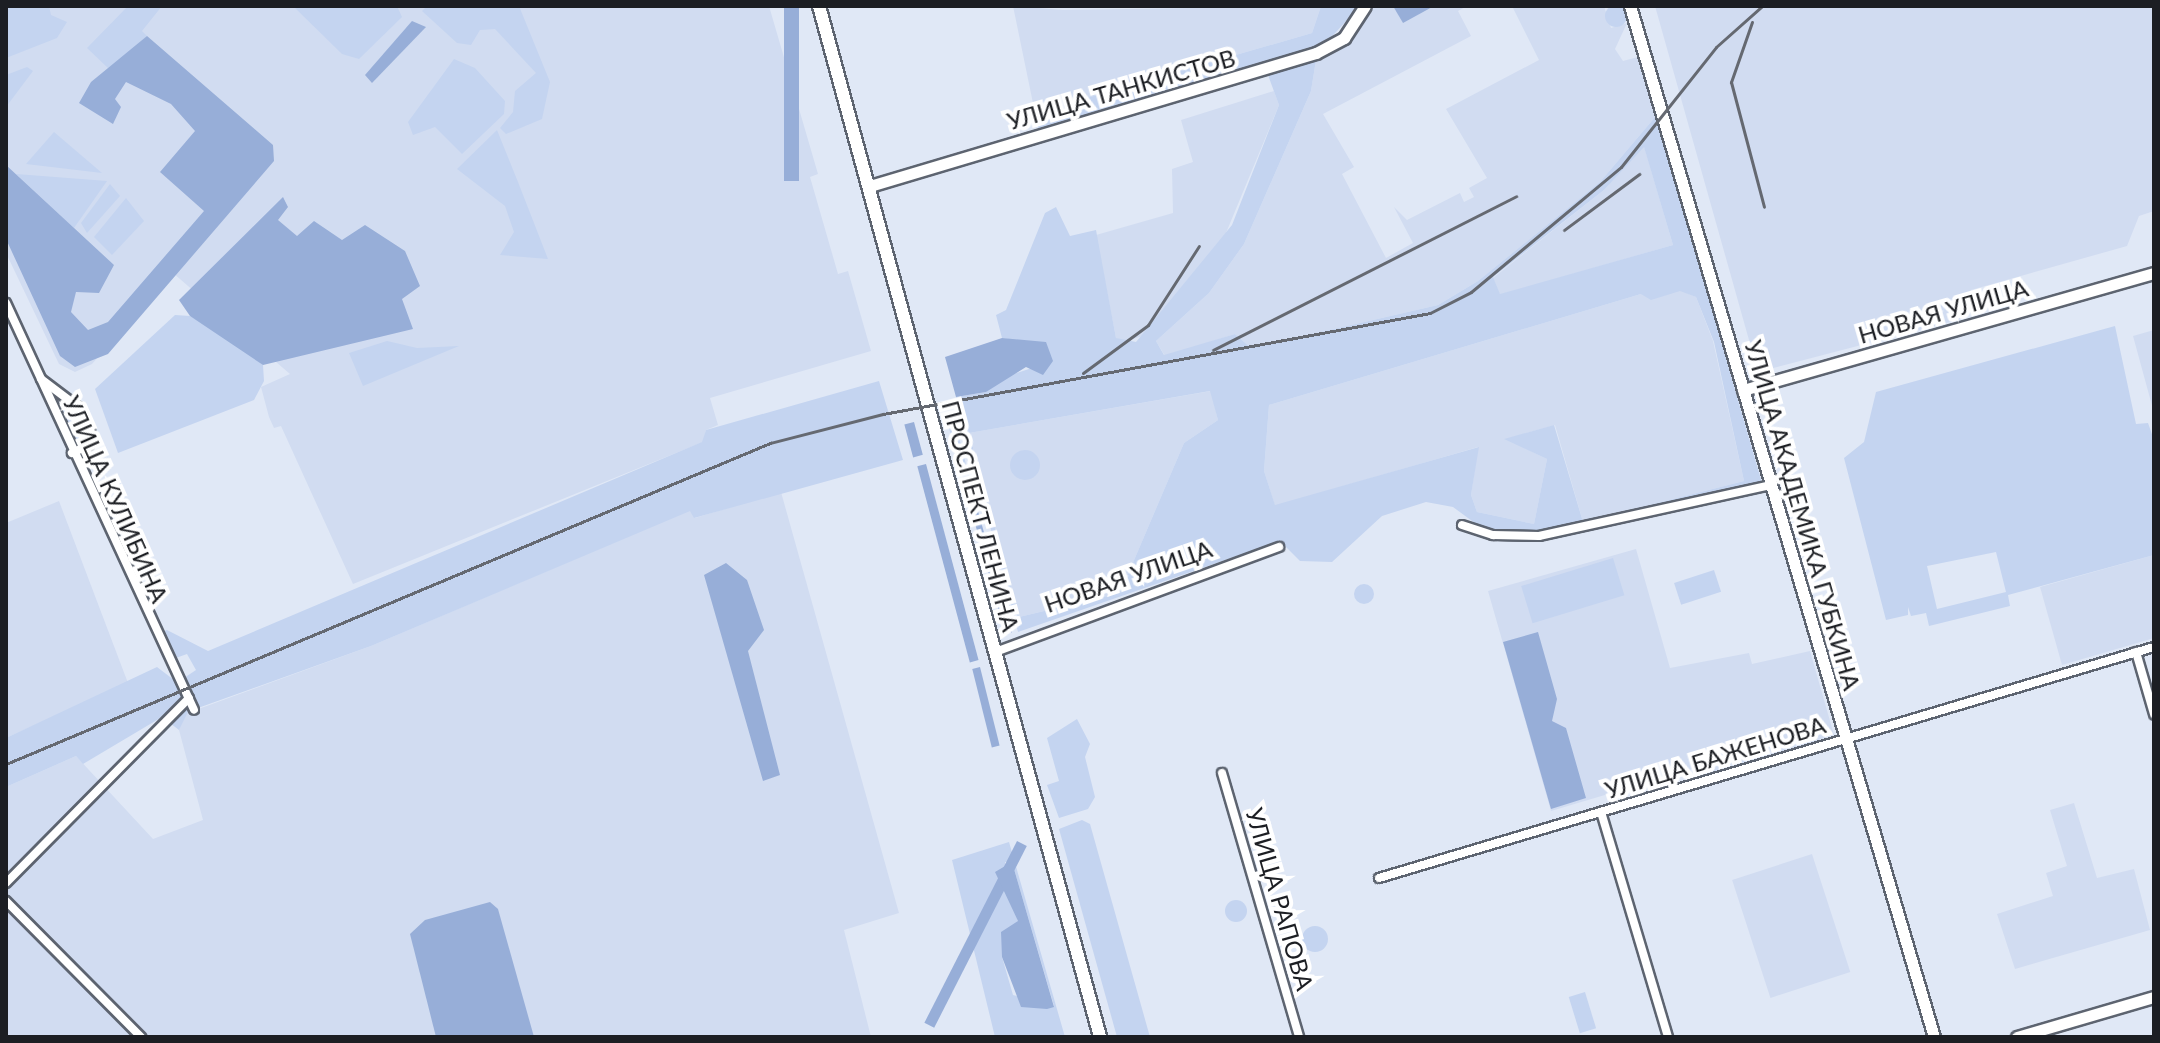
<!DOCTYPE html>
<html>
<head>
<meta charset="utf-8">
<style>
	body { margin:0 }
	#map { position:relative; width:2160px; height:1043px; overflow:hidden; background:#e0e8f6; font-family:Lato,sans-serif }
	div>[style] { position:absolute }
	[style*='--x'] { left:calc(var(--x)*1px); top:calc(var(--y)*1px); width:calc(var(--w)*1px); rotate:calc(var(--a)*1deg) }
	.built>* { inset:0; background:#d1dcf1; transform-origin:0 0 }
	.green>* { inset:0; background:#c4d4f0; transform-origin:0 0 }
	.round { border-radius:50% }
	.forest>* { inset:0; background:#97aed8; transform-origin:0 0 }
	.roads { filter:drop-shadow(2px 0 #5d6470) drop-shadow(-2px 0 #5d6470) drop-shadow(0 2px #5d6470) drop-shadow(0 -2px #5d6470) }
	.minor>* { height:8px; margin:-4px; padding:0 4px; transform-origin:4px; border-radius:4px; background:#fff }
	.tertiary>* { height:11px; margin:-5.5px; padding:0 5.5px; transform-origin:5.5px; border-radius:5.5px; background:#fff }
	.secondary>* { height:12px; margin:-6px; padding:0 6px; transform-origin:6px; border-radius:6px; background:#fff }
	.rail>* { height:3px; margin:-1.5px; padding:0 1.5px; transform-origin:1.5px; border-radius:1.5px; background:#656971 }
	span { translate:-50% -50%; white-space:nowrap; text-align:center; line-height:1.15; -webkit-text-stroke:8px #fff; paint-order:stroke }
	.street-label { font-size:24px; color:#1c1e23 }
	.frame { position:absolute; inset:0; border:8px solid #1c1e23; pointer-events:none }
</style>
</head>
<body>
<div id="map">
	<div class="built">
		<div style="clip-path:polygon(6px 6px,769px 6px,818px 174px,810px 177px,838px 274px,848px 271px,871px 351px,710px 398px,718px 425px,706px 430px,703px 442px,353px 584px,281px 426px,274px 428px,269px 417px,261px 387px,290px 374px,173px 273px,92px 364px,75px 372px,59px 364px,6px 253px)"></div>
		<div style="clip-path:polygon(1013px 6px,1063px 10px,1321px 6px,1312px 33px,1035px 113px)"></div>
		<div style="clip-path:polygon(1371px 6px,1467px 6px,1458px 11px,1471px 36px,1323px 114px,1354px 167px,1342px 174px,1386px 258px,1413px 243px,1394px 207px,1407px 220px,1460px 193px,1464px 202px,1474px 197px,1469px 188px,1487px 178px,1446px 109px,1539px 60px,1512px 6px,1604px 6px,1611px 28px,1627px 23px,1615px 49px,1623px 61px,1638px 57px,1656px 116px,1600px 182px,1478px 281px,1438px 305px,1251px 348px,1235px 334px,1165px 356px,1156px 341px,1209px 293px,1244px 244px,1311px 91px,1316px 60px,1346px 45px)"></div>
		<div style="clip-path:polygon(1655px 6px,2154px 6px,2154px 211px,2139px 216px,2127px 246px,1971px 290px,1965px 318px,1758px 372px)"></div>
		<div style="clip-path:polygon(1274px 91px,1279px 105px,1221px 245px,1146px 335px,1123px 342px,1116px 338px,1096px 235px,1173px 213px,1172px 169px,1193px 162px,1181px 120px)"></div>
		<div style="clip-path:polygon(1644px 146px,1673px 245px,1500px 295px,1493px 278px,1604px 190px)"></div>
		<div style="clip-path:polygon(1680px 290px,1696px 297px,1713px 341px,1744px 481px,1583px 522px,1555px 425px,1506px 439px,1547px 459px,1534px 524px,1477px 512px,1471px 495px,1478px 447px,1275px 506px,1264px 471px,1269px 405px,1641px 294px)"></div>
		<div style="clip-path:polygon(2154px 330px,2154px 413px,2133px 336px)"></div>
		<div style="clip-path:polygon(1211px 391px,1218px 420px,1184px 443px,1120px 593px,1019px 617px,969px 433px)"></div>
		<div style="clip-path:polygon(781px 492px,899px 913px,844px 930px,871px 1037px,6px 1037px,6px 787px,76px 756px,153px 839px,203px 820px,179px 730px,182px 715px,371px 646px,690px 510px,695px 518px)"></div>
		<div style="clip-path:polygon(59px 501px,128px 683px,6px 738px,6px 523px)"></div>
		<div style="clip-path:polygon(1636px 549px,1670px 668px,1749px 653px,1752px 664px,1810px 651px,1834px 735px,1702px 777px,1699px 767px,1551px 811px,1488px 591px)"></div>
		<div style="clip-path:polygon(2154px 555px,2154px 638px,2062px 665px,2040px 587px)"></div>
		<div style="clip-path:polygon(2074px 803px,2097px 878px,2134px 869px,2150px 930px,2015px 969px,1997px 914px,2053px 896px,2046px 873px,2067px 866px,2050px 810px)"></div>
		<div style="left:1812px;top:854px;width:124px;height:84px;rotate:72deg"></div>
	</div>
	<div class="green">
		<div class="round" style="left:1605px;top:5px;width:22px;height:22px"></div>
		<div style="clip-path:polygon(6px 6px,49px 6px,51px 15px,67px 22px,57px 38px,6px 58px)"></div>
		<div style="clip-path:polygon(128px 6px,162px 6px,142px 31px,147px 36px,109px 69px,87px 48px)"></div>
		<div style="clip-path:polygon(293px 6px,397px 6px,402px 17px,359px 59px,342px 54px)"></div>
		<div style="clip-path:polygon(427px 6px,519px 6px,550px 82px,542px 119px,506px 134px,500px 128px,513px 112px,515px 91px,536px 73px,495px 29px,480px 30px,471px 45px,457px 43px,422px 11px)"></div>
		<div style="clip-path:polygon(1321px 6px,1360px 6px,1325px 44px,1039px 131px,1035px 113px,1312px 33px)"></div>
		<div style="clip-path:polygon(454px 59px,475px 68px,505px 101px,504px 114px,462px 154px,435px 127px,413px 135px,408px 122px)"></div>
		<div style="clip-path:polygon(evenodd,1316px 60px,1311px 91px,1244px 244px,1209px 293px,1156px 341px,1164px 355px,1235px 334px,1251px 348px,1438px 305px,1478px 281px,1600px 182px,1656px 116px,1762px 483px,1538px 531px,1483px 529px,1453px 507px,1426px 502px,1382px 516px,1332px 562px,1300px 561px,1280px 541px,1018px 632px,956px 397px,986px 392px,995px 380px,1032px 368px,1040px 344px,1002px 338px,996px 315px,1006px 310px,1045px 213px,1056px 207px,1070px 236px,1096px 230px,1116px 338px,1136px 342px,1232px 225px,1279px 105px,1268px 75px,1316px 60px,1644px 147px,1673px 245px,1500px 294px,1493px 277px,1604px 190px,1644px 147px,1316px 60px,1680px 291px,1696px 297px,1714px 342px,1744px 481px,1583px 522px,1554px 425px,1504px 439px,1547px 459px,1534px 524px,1477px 512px,1471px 495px,1479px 447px,1275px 505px,1264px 471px,1269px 405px,1641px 294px,1651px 300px,1680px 291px,1316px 60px,1210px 391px,1218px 420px,1184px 443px,1120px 593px,1019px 617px,969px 433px,1210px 391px)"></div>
		<div style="clip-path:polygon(27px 67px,33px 71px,6px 107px,6px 75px)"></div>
		<div style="clip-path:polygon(497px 130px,518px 182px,548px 259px,500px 255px,514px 232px,505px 206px,457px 169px)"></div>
		<div style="clip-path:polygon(54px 132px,102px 173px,26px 164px)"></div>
		<div style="clip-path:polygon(16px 174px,107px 181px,74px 228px)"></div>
		<div style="clip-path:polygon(110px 184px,120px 196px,87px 233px,81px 223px)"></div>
		<div style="clip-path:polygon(126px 198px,144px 221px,112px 255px,94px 237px)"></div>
		<div style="clip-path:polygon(175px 315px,190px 316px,232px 340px,263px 365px,264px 381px,254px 400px,118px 453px,95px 389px)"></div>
		<div style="clip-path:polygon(evenodd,2115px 326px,2136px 424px,2148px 423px,2154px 440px,2154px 555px,2008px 595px,2010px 606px,1929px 626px,1926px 613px,1911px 616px,1908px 607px,1908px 615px,1886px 620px,1844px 458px,1864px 442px,1876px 392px,2115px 326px,1996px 552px,2006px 592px,1937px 609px,1927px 566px,1996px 552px)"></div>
		<div style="clip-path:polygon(387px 341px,417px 348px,459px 346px,363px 386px,349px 353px)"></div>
		<div style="clip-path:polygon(879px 381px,903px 460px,694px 518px,690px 511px,371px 646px,198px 708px,184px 678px,196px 670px,187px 654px,173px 659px,159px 633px,167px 630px,208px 651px,702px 442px,706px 430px)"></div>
		<div style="clip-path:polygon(69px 408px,81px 432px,79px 439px,72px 439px,60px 412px)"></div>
		<div style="clip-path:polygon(952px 410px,976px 503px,968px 496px,946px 417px)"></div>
		<div class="round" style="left:1010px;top:450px;width:30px;height:30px"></div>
		<div style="left:1613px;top:558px;width:39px;height:96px;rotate:73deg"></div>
		<div style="left:1714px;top:570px;width:23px;height:42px;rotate:72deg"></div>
		<div class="round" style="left:1354px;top:584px;width:20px;height:20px"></div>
		<div style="clip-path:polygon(157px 667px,174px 680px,188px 712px,179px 730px,162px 717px,83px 764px,76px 756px,6px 787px,6px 738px)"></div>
		<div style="clip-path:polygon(1077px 719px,1090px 744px,1085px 757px,1095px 797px,1088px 809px,1059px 818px,1047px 785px,1059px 781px,1047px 738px)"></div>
		<div style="clip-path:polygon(1082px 820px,1090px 824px,1150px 1037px,1117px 1037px,1059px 829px)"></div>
		<div style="clip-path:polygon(evenodd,1009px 842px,1065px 1037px,995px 1037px,952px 860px,1009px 842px,1005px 862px,1012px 862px,1054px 1006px,1013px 995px,1002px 957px,1018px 921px,1005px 862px)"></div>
		<div class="round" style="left:1225px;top:900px;width:22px;height:22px"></div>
		<div class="round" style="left:1302px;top:926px;width:26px;height:26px"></div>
		<div style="left:1585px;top:992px;width:38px;height:17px;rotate:73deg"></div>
	</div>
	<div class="forest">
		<div style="left:784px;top:6px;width:15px;height:175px"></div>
		<div style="clip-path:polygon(1393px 6px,1434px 6px,1403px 23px)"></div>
		<div style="clip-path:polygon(412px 21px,426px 27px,372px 83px,365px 75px)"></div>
		<div style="clip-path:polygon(147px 36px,273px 145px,274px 161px,108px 354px,75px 367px,60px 356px,6px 239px,6px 165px,114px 265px,99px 293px,76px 292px,71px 312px,88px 330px,108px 322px,204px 211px,160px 172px,195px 131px,171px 104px,126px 82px,115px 99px,121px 107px,113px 124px,79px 103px,91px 82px)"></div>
		<div style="clip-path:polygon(283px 197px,288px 207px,278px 220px,297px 236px,314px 221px,342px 240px,365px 225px,405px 251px,420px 286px,402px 299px,413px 329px,263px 365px,190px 316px,179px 300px)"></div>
		<div style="clip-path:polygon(1002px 338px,1046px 342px,1053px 361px,1043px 375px,1026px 367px,986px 392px,956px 397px,945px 357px)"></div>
		<div style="left:914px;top:422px;width:34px;height:10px;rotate:75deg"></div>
		<div style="left:926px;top:464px;width:203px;height:9px;rotate:75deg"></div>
		<div style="clip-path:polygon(978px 511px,1012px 633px,1003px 626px,973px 516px)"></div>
		<div style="clip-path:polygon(726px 563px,747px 580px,764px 630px,748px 651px,780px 775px,763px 781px,704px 575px)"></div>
		<div style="clip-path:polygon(1538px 632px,1557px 699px,1552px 721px,1566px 728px,1586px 798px,1551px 809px,1503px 642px)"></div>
		<div style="left:980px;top:667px;width:81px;height:8px;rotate:76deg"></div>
		<div style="left:1017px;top:841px;width:11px;height:204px;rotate:27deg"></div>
		<div style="clip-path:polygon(1012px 862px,1054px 1007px,1047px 1009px,1021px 1007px,1002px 957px,1001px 932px,1018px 921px,995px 872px)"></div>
		<div style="clip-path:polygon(490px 902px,498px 909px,534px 1037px,436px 1037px,410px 934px,425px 920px)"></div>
	</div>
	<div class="roads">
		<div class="minor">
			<div style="--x:6;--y:303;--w:448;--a:65.2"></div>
			<div style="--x:41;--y:379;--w:46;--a:37.1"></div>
			<div style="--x:78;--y:407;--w:26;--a:62"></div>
			<div style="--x:90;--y:430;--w:15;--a:94"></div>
			<div style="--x:89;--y:445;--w:19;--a:155"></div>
			<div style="--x:1462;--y:525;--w:33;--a:18"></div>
			<div style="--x:1493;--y:535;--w:46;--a:1.2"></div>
			<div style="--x:1539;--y:536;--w:238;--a:-12.4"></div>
			<div style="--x:995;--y:652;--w:303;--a:-20.3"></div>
			<div style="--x:2136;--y:652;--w:65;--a:73.8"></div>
			<div style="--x:1222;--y:773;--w:275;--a:73.7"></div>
			<div style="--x:1601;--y:812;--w:235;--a:73.4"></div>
			<div style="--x:1379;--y:878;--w:809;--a:-16.6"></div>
			<div style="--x:6;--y:883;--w:260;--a:-45.3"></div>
			<div style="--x:6;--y:901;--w:192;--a:45.2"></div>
		</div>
		<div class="tertiary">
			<div style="--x:1630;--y:6;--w:1075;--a:73.57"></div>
			<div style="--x:870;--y:186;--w:465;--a:-16.6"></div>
			<div style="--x:1316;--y:53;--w:32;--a:-28"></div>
			<div style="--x:1344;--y:38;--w:38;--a:-57"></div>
			<div style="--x:1743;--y:390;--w:427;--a:-15.9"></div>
			<div style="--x:2017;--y:1037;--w:143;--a:-16.3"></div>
		</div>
		<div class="secondary">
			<div style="--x:819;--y:6;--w:1069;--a:74.75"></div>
		</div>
	</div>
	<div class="rail">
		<div style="--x:1752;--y:22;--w:64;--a:109.3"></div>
		<div style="--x:1731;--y:82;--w:129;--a:75.2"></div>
		<div style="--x:1564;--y:230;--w:94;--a:-36.7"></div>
		<div style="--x:1213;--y:350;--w:340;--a:-26.9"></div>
		<div style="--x:1083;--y:373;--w:81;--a:-36.4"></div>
		<div style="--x:1148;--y:325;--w:94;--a:-57.2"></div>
		<div style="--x:6;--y:764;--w:829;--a:-22.79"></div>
		<div style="--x:770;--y:443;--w:117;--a:-14.4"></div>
		<div style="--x:883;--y:414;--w:556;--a:-10.46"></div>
		<div style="--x:1430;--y:313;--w:46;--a:-27.1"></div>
		<div style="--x:1471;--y:292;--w:195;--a:-39.8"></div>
		<div style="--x:1621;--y:167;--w:153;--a:-51.6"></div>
		<div style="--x:1716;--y:47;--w:62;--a:-41.7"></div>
	</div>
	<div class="street-label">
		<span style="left:1121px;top:89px;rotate:-16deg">УЛИЦА ТАНКИСТОВ</span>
		<span style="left:1943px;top:311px;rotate:-16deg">НОВАЯ УЛИЦА</span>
		<span style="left:116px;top:499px;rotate:66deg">УЛИЦА КУЛИБИНА</span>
		<span style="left:1803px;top:515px;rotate:74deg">УЛИЦА АКАДЕМИКА ГУБКИНА</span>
		<span style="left:981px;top:516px;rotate:75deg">ПРОСПЕКТ ЛЕНИНА</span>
		<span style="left:1128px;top:576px;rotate:-19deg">НОВАЯ УЛИЦА</span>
		<span style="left:1715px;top:757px;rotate:-17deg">УЛИЦА БАЖЕНОВА</span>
		<span style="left:1280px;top:899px;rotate:74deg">УЛИЦА РАПОВА</span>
	</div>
	<div class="frame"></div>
</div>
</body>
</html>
